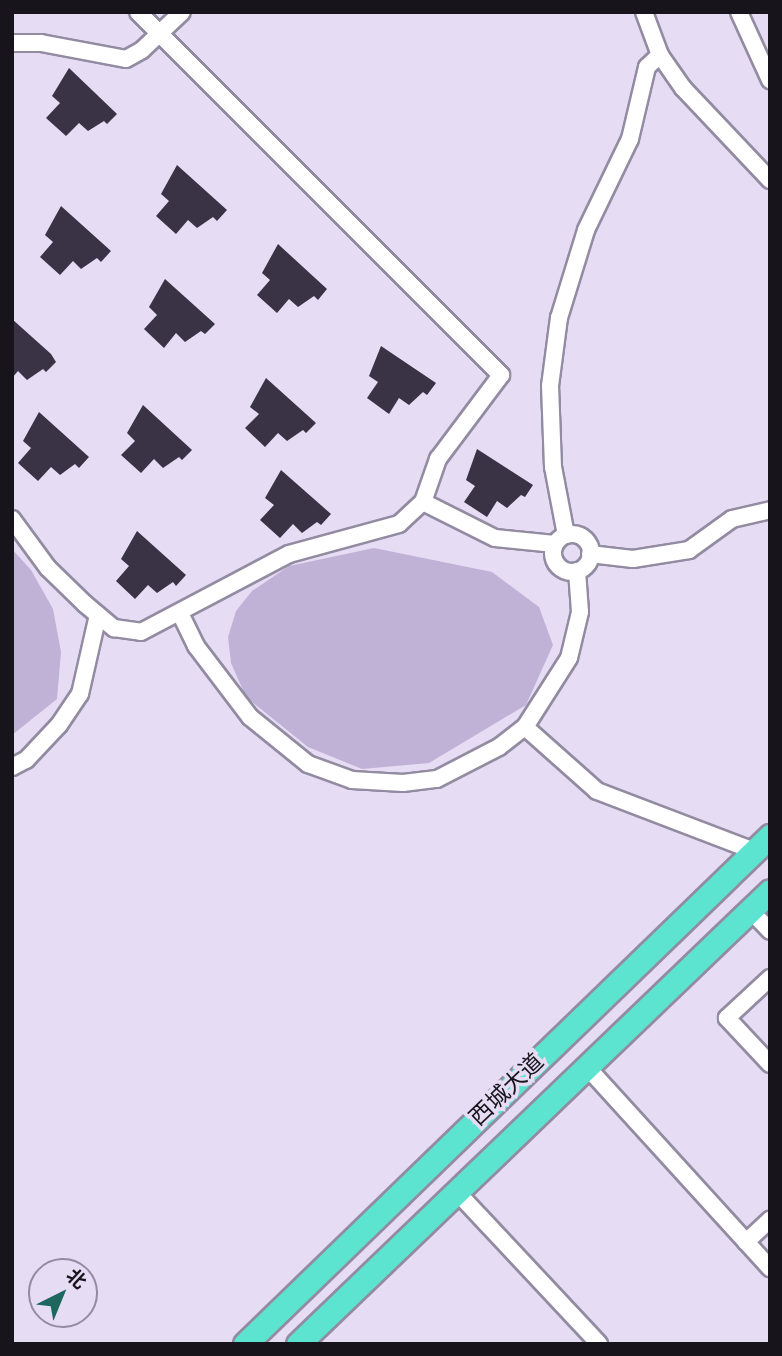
<!DOCTYPE html>
<html>
<head>
<meta charset="utf-8">
<style>
	body { margin:0 }
	#map { position:relative; width:782px; height:1356px; overflow:hidden; background:#e6dcf4; font-family:"Varela Round","Noto Sans SC",sans-serif }
	div>[style] { position:absolute }
	[style*='--x'] { left:calc(var(--x)*1px); top:calc(var(--y)*1px); width:calc(var(--w)*1px); rotate:calc(var(--a)*1deg) }
	.green>* { inset:0; background:#c0b2d6 }
	.building>* { inset:0; background:#3a3245 }
	.roads { filter:drop-shadow(2px 0 #938ba1) drop-shadow(-2px 0 #938ba1) drop-shadow(0 2px #938ba1) drop-shadow(0 -2px #938ba1) }
	.minor>* { height:16px; margin:-8px; padding:0 8px; transform-origin:8px; border-radius:8px; background:#fff }
	.minor>.ring { margin:-8px; padding:0; box-sizing:content-box; background:none; border:16px solid #fff; border-radius:50% }
	.highway>* { height:23px; margin:-11.5px; padding:0 11.5px; transform-origin:11.5px; border-radius:11.5px; background:#5ce4d1 }
	span { translate:-50% -50%; white-space:nowrap; text-align:center; line-height:1.15; -webkit-text-stroke:7px #e6dcf4; paint-order:stroke }
	.street-label { font-size:23px; color:#17141c }
	.frame { position:absolute; inset:0; border:14px solid #17141c; pointer-events:none }
	.north { position:absolute; left:28px; top:1258px; width:70px; height:70px; box-sizing:border-box; background:#e6dcf4; border:2px solid #938c9e; border-radius:50%; rotate:43deg; font-size:19px; font-weight:700; line-height:28px; text-align:center; color:#17141c }
	.north::after { content:''; display:block; margin:auto; width:24px; height:32px; background:#1e675e; clip-path:polygon(50% 0,100% 100%,50% 72%,0 100%) }
</style>
</head>
<body>
<div id="map">
	<div class="green">
		<div style="clip-path:polygon(374px 548px,492px 572px,539px 607px,553px 645px,526px 705px,429px 763px,362px 769px,308px 747px,246px 697px,231px 663px,228px 637px,236px 611px,252px 591px,289px 566px)"></div>
		<div style="clip-path:polygon(12px 549px,31px 570px,53px 609px,61px 652px,57px 699px,12px 735px)"></div>
	</div>
	<div class="building">
		<div style="clip-path:polygon(69px 68px,117px 114px,107px 124px,104px 121px,88px 131px,79px 123px,66px 136px,46px 118px,60px 103px,52px 96px)"></div>
		<div style="clip-path:polygon(177px 165px,227px 210px,217px 221px,213px 217px,197px 228px,188px 220px,176px 234px,156px 216px,169px 201px,161px 194px)"></div>
		<div style="clip-path:polygon(61px 206px,111px 251px,101px 262px,97px 258px,81px 269px,73px 261px,60px 275px,40px 257px,53px 242px,45px 235px)"></div>
		<div style="clip-path:polygon(278px 244px,327px 289px,318px 300px,314px 296px,298px 307px,289px 299px,277px 313px,257px 295px,270px 280px,262px 273px)"></div>
		<div style="clip-path:polygon(165px 279px,215px 324px,205px 334px,201px 331px,185px 342px,176px 333px,164px 348px,144px 329px,157px 315px,149px 307px)"></div>
		<div style="clip-path:polygon(12px 319px,51px 354px,56px 362px,46px 372px,43px 369px,27px 380px,18px 371px,12px 378px)"></div>
		<div style="clip-path:polygon(381px 346px,436px 383px,427px 395px,423px 392px,409px 405px,399px 398px,389px 414px,367px 398px,378px 382px,369px 376px)"></div>
		<div style="clip-path:polygon(266px 378px,316px 423px,306px 433px,303px 430px,287px 441px,278px 433px,265px 447px,245px 428px,259px 414px,250px 407px)"></div>
		<div style="clip-path:polygon(143px 405px,192px 450px,182px 460px,179px 457px,163px 468px,154px 459px,141px 473px,121px 455px,135px 441px,127px 433px)"></div>
		<div style="clip-path:polygon(39px 412px,89px 457px,79px 468px,75px 464px,60px 475px,51px 467px,38px 481px,18px 463px,31px 448px,23px 441px)"></div>
		<div style="clip-path:polygon(477px 449px,533px 485px,525px 497px,521px 495px,507px 508px,497px 501px,487px 517px,464px 502px,475px 486px,466px 480px)"></div>
		<div style="clip-path:polygon(281px 470px,331px 514px,321px 525px,317px 522px,302px 533px,293px 524px,280px 538px,260px 520px,274px 505px,265px 498px)"></div>
		<div style="clip-path:polygon(137px 531px,186px 575px,176px 586px,173px 582px,157px 593px,148px 585px,135px 599px,116px 581px,129px 566px,121px 559px)"></div>
	</div>
	<div class="roads">
		<div class="minor">
			<div style="--x:644;--y:12;--w:46;--a:69.6"></div>
			<div style="--x:660;--y:55;--w:40;--a:55.1"></div>
			<div style="--x:683;--y:88;--w:127;--a:46.6"></div>
			<div style="--x:739;--y:12;--w:75;--a:65.5"></div>
			<div style="--x:12;--y:43;--w:29;--a:0"></div>
			<div style="--x:41;--y:43;--w:86;--a:10.7"></div>
			<div style="--x:126;--y:59;--w:18;--a:-29"></div>
			<div style="--x:142;--y:50;--w:55;--a:-43.5"></div>
			<div style="--x:423;--y:502;--w:80;--a:26.6"></div>
			<div style="--x:495;--y:538;--w:60;--a:5.7"></div>
			<div style="--x:12;--y:519;--w:61;--a:53.7"></div>
			<div style="--x:48;--y:568;--w:52;--a:44.2"></div>
			<div style="--x:85;--y:604;--w:38;--a:40"></div>
			<div style="--x:114;--y:628;--w:27;--a:8"></div>
			<div style="--x:141;--y:632;--w:167;--a:-27.8"></div>
			<div style="--x:289;--y:554;--w:114;--a:-15.3"></div>
			<div style="--x:399;--y:524;--w:33;--a:-43"></div>
			<div style="--x:423;--y:502;--w:46;--a:-70.8"></div>
			<div style="--x:438;--y:459;--w:105;--a:-53.1"></div>
			<div style="--x:501;--y:375;--w:513;--a:-135"></div>
			<div class="ring" style="left:553px;top:534px;width:22px;height:22px"></div>
			<div style="--x:566;--y:535;--w:69;--a:-100.8"></div>
			<div style="--x:553;--y:467;--w:81;--a:-92.1"></div>
			<div style="--x:550;--y:386;--w:69;--a:-82.5"></div>
			<div style="--x:559;--y:318;--w:92;--a:-72.9"></div>
			<div style="--x:586;--y:230;--w:101;--a:-64.2"></div>
			<div style="--x:630;--y:139;--w:74;--a:-76.7"></div>
			<div style="--x:647;--y:67;--w:18;--a:-43"></div>
			<div style="--x:590;--y:554;--w:43;--a:6.6"></div>
			<div style="--x:633;--y:559;--w:57;--a:-9.1"></div>
			<div style="--x:689;--y:550;--w:53;--a:-35.8"></div>
			<div style="--x:732;--y:519;--w:39;--a:-13"></div>
			<div style="--x:577;--y:571;--w:41;--a:85.8"></div>
			<div style="--x:580;--y:612;--w:47;--a:103.4"></div>
			<div style="--x:569;--y:658;--w:82;--a:122.5"></div>
			<div style="--x:525;--y:727;--w:96;--a:41.6"></div>
			<div style="--x:597;--y:791;--w:168;--a:20.9"></div>
			<div style="--x:180;--y:613;--w:37;--a:64"></div>
			<div style="--x:196;--y:646;--w:89;--a:52.7"></div>
			<div style="--x:250;--y:717;--w:75;--a:39"></div>
			<div style="--x:308;--y:764;--w:47;--a:20"></div>
			<div style="--x:352;--y:780;--w:51;--a:3.4"></div>
			<div style="--x:403;--y:783;--w:34;--a:-7"></div>
			<div style="--x:437;--y:779;--w:70;--a:-27.3"></div>
			<div style="--x:499;--y:747;--w:33;--a:-38"></div>
			<div style="--x:12;--y:767;--w:16;--a:-27"></div>
			<div style="--x:26;--y:760;--w:48;--a:-46.7"></div>
			<div style="--x:59;--y:725;--w:37;--a:-56"></div>
			<div style="--x:80;--y:694;--w:81;--a:-77.2"></div>
			<div style="--x:750;--y:910;--w:29;--a:46"></div>
			<div style="--x:770;--y:978;--w:59;--a:137.1"></div>
			<div style="--x:727;--y:1018;--w:63;--a:46.9"></div>
			<div style="--x:587;--y:1067;--w:272;--a:47.7"></div>
			<div style="--x:457;--y:1192;--w:208;--a:46.9"></div>
			<div style="--x:746;--y:1242;--w:33;--a:-43"></div>
		</div>
		<div class="highway">
			<div style="--x:245;--y:1344;--w:731;--a:-44.06"></div>
			<div style="--x:298;--y:1344;--w:654;--a:-43.82"></div>
		</div>
	</div>
	<div class="street-label">
		<span style="left:507px;top:1090px;rotate:-44deg">西城大道</span>
	</div>
	<div class="frame"></div>
	<div class="north">北</div>
</div>
</body>
</html>
